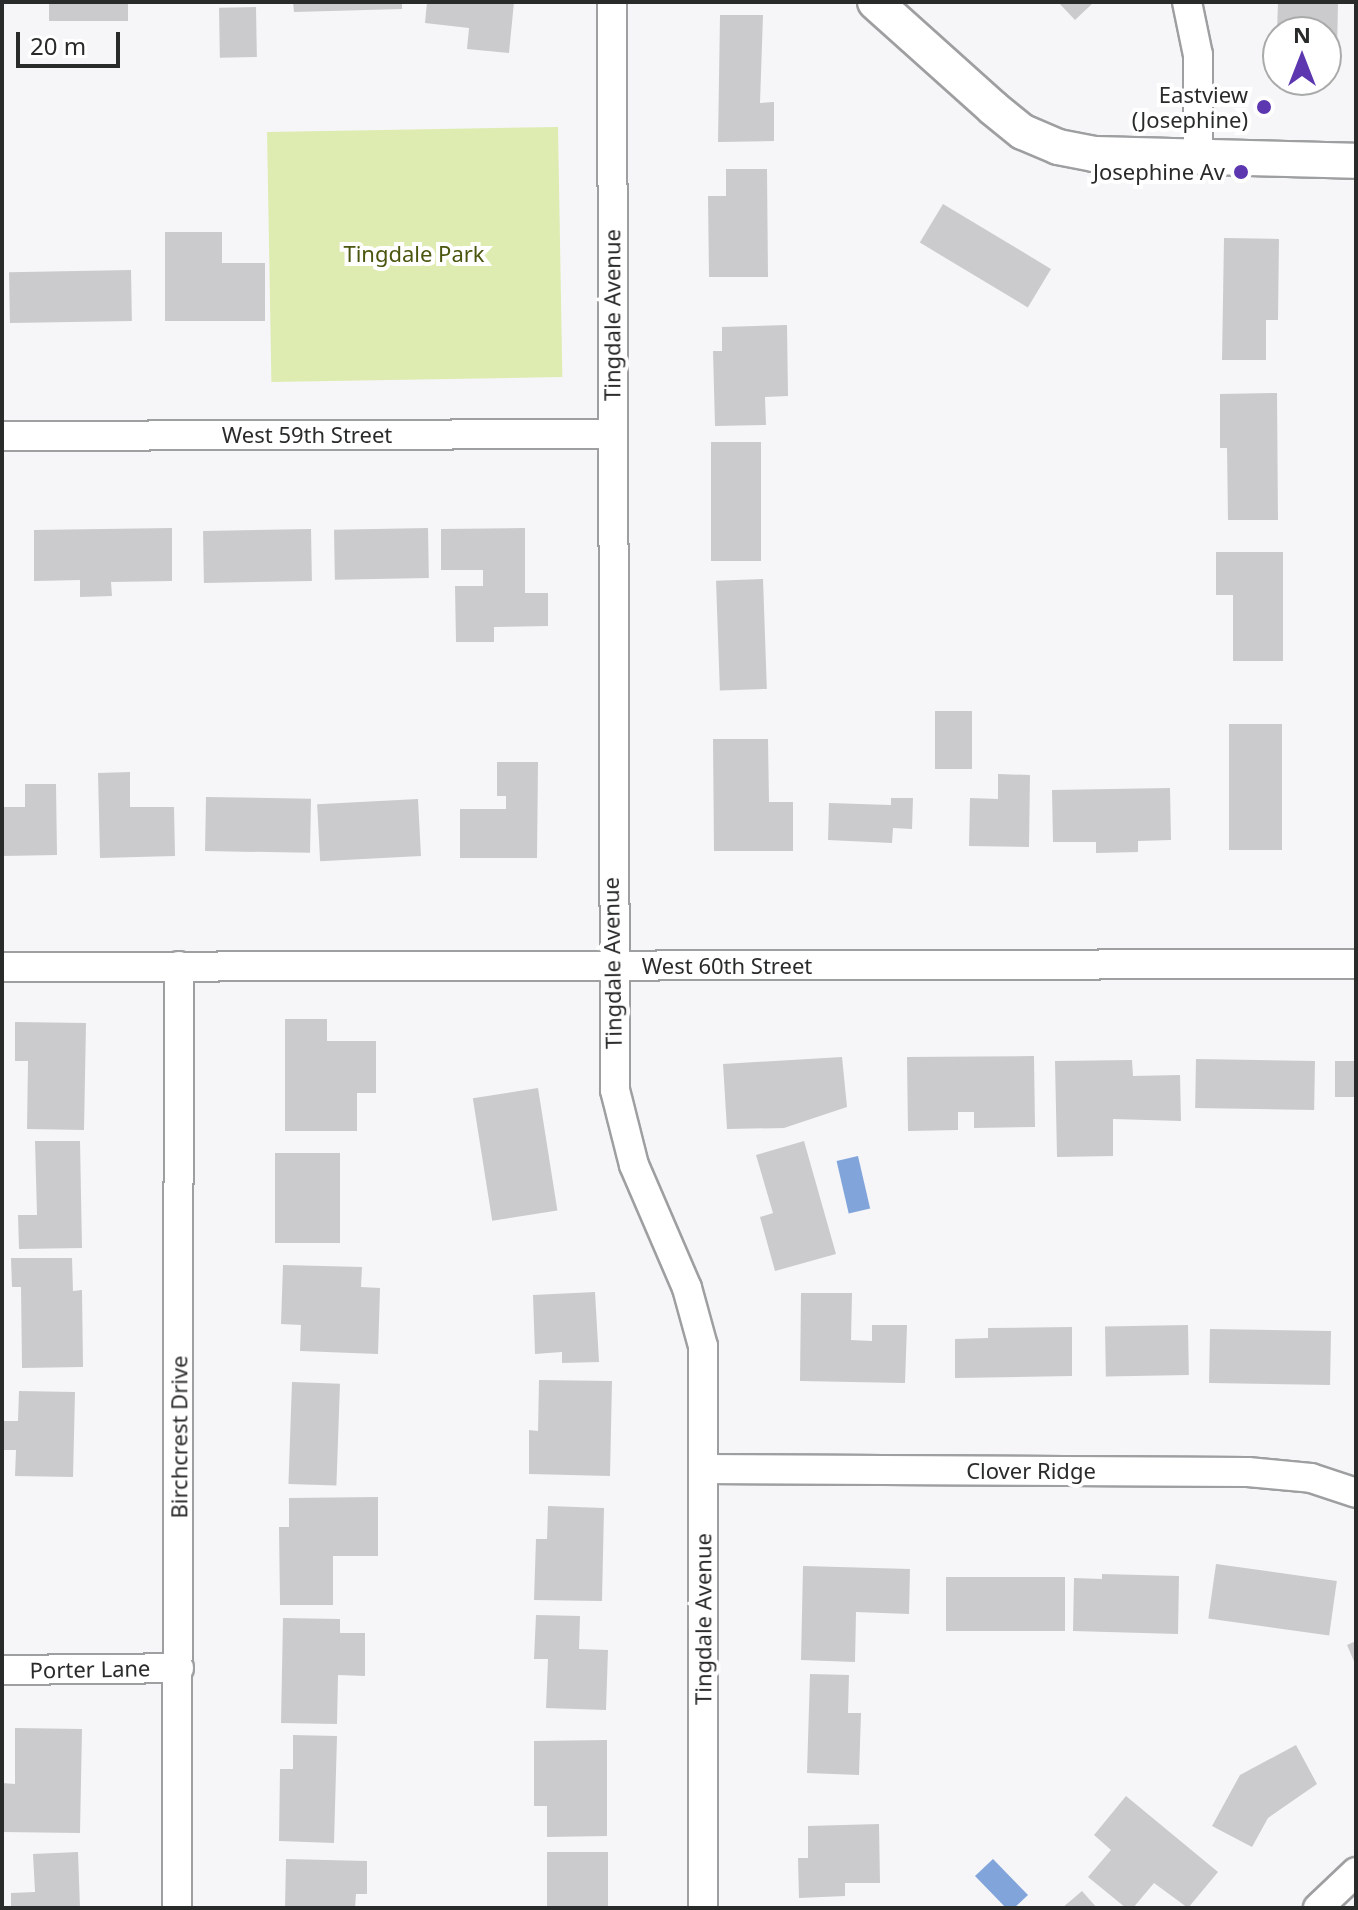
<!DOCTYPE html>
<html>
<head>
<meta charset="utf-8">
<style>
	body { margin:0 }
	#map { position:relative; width:1358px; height:1910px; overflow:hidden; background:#f6f6f8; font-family:"Noto Sans",sans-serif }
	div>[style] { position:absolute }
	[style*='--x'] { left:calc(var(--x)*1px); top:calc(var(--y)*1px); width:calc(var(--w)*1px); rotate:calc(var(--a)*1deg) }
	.green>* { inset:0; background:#deecb1; transform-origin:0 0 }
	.water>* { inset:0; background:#81a5da; transform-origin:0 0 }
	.building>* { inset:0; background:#cbcbce; transform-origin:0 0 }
	.roads { filter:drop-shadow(2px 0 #9e9fa1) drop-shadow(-2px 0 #9e9fa1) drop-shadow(0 2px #9e9fa1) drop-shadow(0 -2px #9e9fa1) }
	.minor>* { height:28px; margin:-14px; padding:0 14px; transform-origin:14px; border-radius:14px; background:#fff }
	.tertiary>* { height:34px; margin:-17px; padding:0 17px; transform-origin:17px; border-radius:17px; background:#fff }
	.dots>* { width:22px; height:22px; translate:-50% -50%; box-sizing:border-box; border:4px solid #fff; border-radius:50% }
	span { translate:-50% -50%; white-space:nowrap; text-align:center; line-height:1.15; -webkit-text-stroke:8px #fff; paint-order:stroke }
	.poi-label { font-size:22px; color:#292a2a }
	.right { translate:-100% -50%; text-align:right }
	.park-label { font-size:22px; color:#4a560e }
	.street-label { font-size:22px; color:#292a2a }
	.frame { position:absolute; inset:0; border:4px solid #292a2a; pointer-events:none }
	.north { position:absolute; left:1262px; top:16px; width:80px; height:80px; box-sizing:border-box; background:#fff; border:2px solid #a9aaaa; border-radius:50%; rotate:0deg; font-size:22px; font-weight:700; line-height:32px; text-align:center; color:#292a2a }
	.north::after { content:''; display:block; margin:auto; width:28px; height:36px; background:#5d37af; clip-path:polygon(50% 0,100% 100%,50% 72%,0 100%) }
	.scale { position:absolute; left:16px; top:32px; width:104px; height:36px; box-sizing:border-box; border:4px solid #292a2a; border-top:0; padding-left:10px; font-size:24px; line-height:28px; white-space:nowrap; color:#292a2a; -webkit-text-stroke:6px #fff; paint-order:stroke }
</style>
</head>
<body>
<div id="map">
	<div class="green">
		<div style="left:558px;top:127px;width:250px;height:291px;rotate:89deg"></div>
	</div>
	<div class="water">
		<div style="left:858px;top:1156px;width:54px;height:22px;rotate:77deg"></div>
		<div style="clip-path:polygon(993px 1859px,1028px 1895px,1014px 1908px,1006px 1908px,975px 1876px)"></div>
	</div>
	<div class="building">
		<div style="left:49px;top:2px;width:79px;height:19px"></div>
		<div style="clip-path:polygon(293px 2px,402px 2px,402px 9px,294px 12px)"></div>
		<div style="clip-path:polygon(427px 2px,514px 2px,509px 53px,467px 49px,469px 28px,425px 23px)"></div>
		<div style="clip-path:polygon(1058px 2px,1094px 2px,1075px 20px)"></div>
		<div style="clip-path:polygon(1278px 2px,1338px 2px,1337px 53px,1326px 53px,1326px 32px,1277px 32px)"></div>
		<div style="left:256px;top:7px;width:50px;height:37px;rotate:89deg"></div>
		<div style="clip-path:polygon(720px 15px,763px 15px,760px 103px,774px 102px,774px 141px,718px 142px)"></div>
		<div style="clip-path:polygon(726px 169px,767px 169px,768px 277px,709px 277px,708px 196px,726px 196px)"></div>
		<div style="left:943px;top:204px;width:126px;height:45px;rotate:31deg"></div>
		<div style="clip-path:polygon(165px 232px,222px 232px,222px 263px,265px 263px,265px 321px,165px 321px)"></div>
		<div style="clip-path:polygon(1224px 238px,1279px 239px,1278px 320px,1266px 320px,1266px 360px,1222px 360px)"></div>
		<div style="left:131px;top:270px;width:51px;height:122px;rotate:89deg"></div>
		<div style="clip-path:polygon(787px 325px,788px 396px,765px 397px,766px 425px,715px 426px,713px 351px,722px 351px,722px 327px)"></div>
		<div style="clip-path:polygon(1277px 393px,1278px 520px,1228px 520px,1227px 448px,1220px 448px,1220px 394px)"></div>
		<div style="left:711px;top:442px;width:50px;height:119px"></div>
		<div style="clip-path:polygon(172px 528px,172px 581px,111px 582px,112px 596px,80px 597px,80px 580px,34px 581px,34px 530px)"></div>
		<div style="left:428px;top:528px;width:50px;height:94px;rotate:89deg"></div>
		<div style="clip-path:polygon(525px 528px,525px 593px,548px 593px,548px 626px,494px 627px,494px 642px,456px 642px,455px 586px,483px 586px,483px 570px,441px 570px,441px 529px)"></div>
		<div style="left:311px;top:529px;width:52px;height:108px;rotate:89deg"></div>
		<div style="clip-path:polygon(1216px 552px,1283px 552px,1283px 661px,1233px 661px,1233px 595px,1216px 595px)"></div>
		<div style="left:763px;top:579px;width:110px;height:47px;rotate:88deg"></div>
		<div style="left:935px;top:711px;width:37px;height:58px"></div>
		<div style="left:1229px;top:724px;width:53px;height:126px"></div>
		<div style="clip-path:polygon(713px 739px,768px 739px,769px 802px,793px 802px,793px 851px,714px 851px)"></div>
		<div style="clip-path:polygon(497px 762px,538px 762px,537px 858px,460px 858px,460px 809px,506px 809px,506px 796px,497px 796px)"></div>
		<div style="clip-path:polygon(130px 772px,130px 807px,174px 807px,175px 856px,100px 858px,98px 773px)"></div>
		<div style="clip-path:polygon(998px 774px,1030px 775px,1029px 847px,969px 846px,970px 798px,998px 799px)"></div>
		<div style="clip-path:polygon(25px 784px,56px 784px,57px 855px,2px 856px,2px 807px,25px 807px)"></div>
		<div style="clip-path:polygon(1170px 788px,1171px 840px,1138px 841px,1138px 852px,1096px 853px,1096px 842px,1053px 842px,1052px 790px)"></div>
		<div style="left:206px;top:797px;width:105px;height:54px;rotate:1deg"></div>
		<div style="clip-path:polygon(891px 798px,913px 798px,912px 829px,893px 828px,892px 843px,828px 840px,829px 803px,891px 805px)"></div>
		<div style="left:418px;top:799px;width:57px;height:101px;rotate:87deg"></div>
		<div style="clip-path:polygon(285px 1019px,327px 1019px,327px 1041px,376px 1041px,376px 1093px,357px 1093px,357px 1131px,285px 1131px)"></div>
		<div style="clip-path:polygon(15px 1022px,86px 1023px,84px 1130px,27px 1129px,28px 1061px,15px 1061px)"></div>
		<div style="clip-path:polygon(1034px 1056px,1035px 1127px,974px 1128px,974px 1112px,958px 1112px,958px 1130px,908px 1131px,907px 1057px)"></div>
		<div style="clip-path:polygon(842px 1057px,847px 1107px,784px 1128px,727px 1129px,723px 1064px)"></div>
		<div style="left:1196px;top:1059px;width:119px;height:49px;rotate:1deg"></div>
		<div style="clip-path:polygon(1132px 1060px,1133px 1076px,1180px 1075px,1181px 1121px,1113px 1119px,1113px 1156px,1057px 1157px,1055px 1061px)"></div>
		<div style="left:1335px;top:1061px;width:21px;height:36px"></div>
		<div style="left:538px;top:1088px;width:124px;height:66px;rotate:81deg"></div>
		<div style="clip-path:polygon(35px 1141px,80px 1141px,82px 1248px,19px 1249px,18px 1215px,37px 1215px)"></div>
		<div style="clip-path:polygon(804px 1141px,836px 1254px,775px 1271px,760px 1217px,773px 1213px,756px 1155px)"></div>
		<div style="left:275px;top:1153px;width:65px;height:90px"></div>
		<div style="clip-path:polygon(11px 1258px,72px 1258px,73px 1291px,82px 1290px,83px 1367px,22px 1368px,21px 1287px,12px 1287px)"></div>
		<div style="clip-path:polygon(283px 1265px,362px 1267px,361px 1287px,380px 1288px,378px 1354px,300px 1351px,301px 1325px,281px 1324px)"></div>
		<div style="clip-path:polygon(595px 1292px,599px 1362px,562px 1363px,562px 1352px,535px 1354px,533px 1295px)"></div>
		<div style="clip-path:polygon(801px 1293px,852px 1293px,851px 1340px,872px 1341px,872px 1325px,907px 1325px,905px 1383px,800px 1381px)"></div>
		<div style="left:1188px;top:1325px;width:50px;height:83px;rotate:89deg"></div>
		<div style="clip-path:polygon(1072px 1327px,1072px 1376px,955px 1378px,955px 1339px,988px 1338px,988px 1328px)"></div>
		<div style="left:1210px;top:1329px;width:121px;height:54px;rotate:1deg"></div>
		<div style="clip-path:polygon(539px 1380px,612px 1381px,610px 1476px,529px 1474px,529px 1430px,538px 1431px)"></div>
		<div style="left:292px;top:1382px;width:48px;height:102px;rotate:2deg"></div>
		<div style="clip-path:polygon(19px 1391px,75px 1392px,73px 1477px,15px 1476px,16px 1450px,2px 1450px,2px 1421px,18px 1421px)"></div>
		<div style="clip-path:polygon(378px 1497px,378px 1556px,333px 1556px,333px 1605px,280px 1605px,279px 1527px,289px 1527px,289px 1498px)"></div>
		<div style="clip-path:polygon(548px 1506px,604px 1508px,602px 1601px,534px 1600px,536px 1539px,547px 1539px)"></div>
		<div style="left:1216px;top:1564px;width:122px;height:55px;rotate:8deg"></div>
		<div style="clip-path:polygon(803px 1566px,910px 1569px,909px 1614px,856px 1612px,855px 1662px,801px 1660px)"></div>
		<div style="clip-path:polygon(1102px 1574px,1179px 1576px,1178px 1634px,1073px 1631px,1074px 1578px,1102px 1579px)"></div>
		<div style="left:946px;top:1577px;width:119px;height:54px"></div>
		<div style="clip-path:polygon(536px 1615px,580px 1616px,579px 1649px,608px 1650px,606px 1710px,546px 1708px,548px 1659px,534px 1659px)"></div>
		<div style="clip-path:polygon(283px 1618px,340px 1619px,340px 1633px,365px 1633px,365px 1676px,338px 1675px,337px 1724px,281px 1723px)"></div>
		<div style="clip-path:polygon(1356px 1641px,1356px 1666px,1347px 1645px)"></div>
		<div style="clip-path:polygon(810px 1674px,849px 1675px,848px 1713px,861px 1713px,859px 1775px,807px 1773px)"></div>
		<div style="clip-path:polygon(15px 1728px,82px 1729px,80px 1833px,2px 1832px,2px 1783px,15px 1784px)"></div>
		<div style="clip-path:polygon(293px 1735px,337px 1736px,334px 1843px,279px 1841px,280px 1769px,293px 1769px)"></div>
		<div style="clip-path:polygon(607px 1740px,607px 1836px,547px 1837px,547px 1806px,534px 1806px,534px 1741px)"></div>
		<div style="clip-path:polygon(1296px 1745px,1317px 1784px,1268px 1818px,1252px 1847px,1212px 1826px,1240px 1775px)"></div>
		<div style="clip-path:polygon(1126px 1796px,1218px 1872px,1188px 1908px,1154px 1883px,1133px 1908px,1126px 1908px,1088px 1877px,1111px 1850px,1094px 1835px)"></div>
		<div style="clip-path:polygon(879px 1824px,880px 1883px,845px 1883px,845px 1896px,799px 1898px,798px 1858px,808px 1858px,808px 1826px)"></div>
		<div style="clip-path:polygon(78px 1852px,80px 1908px,11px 1908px,11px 1893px,35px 1892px,33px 1854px)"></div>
		<div style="left:547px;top:1852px;width:61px;height:56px"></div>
		<div style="clip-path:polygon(286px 1859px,367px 1861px,367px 1894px,356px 1894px,355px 1908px,285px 1908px)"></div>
		<div style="clip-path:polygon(1082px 1891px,1097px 1908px,1062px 1908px)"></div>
	</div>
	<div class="roads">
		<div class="minor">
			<div style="--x:612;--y:2;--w:1088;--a:89.84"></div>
			<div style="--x:615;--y:1090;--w:77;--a:75.8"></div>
			<div style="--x:634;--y:1165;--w:134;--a:66.7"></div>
			<div style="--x:687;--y:1288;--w:60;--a:74.6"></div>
			<div style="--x:703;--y:1346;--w:562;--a:90"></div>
			<div style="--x:1187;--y:2;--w:54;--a:78.3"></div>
			<div style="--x:1198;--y:55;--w:101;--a:90"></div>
			<div style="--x:2;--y:436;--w:609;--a:-0.19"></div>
			<div style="--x:2;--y:967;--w:1354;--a:-0.13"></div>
			<div style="--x:703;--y:1469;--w:545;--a:0.32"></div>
			<div style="--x:1248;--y:1472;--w:63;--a:5.4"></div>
			<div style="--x:1311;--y:1478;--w:47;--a:18.4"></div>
			<div style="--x:2;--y:1670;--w:177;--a:-0.6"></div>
			<div style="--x:177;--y:1908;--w:942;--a:-89.88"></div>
			<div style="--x:1318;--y:1908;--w:52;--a:-43.5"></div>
		</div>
		<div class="tertiary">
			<div style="--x:875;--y:2;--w:159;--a:41.9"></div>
			<div style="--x:993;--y:108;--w:38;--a:39"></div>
			<div style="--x:1023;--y:132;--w:38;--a:23"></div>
			<div style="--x:1058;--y:147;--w:37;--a:11"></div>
			<div style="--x:1094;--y:154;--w:262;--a:1.5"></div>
		</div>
	</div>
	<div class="dots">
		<div style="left:1264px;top:107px;background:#5d37af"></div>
		<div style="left:1241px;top:172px;background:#5d37af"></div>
	</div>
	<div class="poi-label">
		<span class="right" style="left:1248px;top:107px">Eastview<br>(Josephine)</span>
		<span class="right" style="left:1225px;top:172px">Josephine Av</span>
	</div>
	<div class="park-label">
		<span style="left:414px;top:254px">Tingdale Park</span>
	</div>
	<div class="street-label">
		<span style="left:612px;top:315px;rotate:-90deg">Tingdale Avenue</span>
		<span style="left:307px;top:435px">West 59th Street</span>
		<span style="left:612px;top:963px;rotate:-91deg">Tingdale Avenue</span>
		<span style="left:727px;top:966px">West 60th Street</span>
		<span style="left:179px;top:1437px;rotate:-90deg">Birchcrest Drive</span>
		<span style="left:1031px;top:1471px">Clover Ridge</span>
		<span style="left:703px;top:1619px;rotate:-90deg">Tingdale Avenue</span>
		<span style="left:90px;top:1669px;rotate:-1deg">Porter Lane</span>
	</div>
	<div class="frame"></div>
	<div class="north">N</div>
	<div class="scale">20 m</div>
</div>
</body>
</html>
